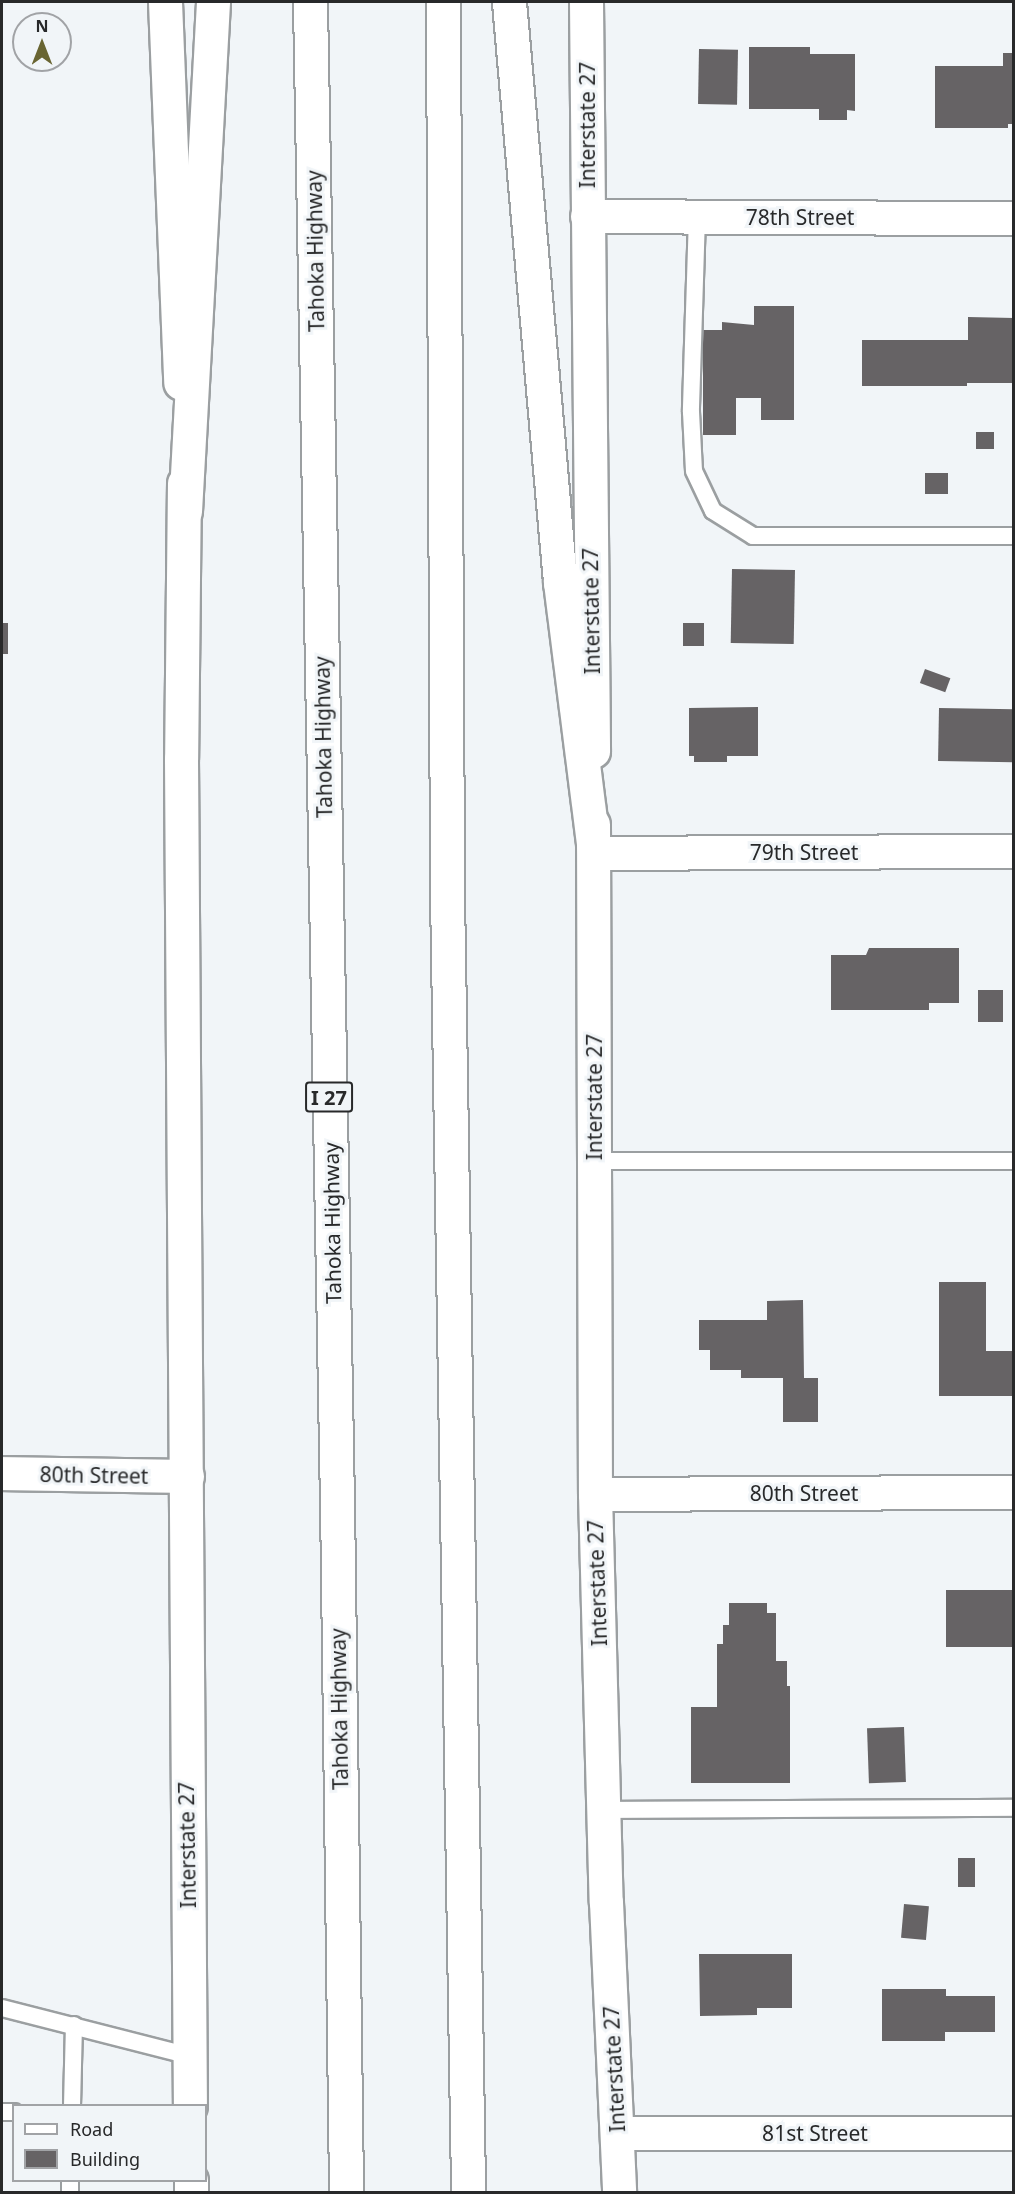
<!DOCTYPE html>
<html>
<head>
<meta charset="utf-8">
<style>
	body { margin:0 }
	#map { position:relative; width:1015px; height:2194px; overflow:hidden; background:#f1f5f8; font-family:"Noto Sans",sans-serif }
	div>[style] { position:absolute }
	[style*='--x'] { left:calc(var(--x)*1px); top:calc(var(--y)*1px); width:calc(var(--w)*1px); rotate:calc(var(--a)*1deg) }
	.building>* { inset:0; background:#666365; transform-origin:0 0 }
	.roads { filter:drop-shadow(2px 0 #9b9fa1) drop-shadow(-2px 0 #9b9fa1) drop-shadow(0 2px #9b9fa1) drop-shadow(0 -2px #9b9fa1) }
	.service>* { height:16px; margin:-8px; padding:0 8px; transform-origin:8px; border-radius:8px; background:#fff }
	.minor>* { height:33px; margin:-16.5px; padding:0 16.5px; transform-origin:16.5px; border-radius:16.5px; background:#fff }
	.secondary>* { height:33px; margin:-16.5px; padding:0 16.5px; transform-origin:16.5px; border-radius:16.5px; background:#fff }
	.motorway>* { height:33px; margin:-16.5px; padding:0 16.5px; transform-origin:16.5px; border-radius:16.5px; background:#fff }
	span { translate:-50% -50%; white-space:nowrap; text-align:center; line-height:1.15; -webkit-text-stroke:6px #f1f5f8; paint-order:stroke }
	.shield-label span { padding:2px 4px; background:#f1f5f8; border:2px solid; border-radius:4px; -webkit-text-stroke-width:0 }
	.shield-label { font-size:20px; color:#28292a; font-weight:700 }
	.street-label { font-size:21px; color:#28292a }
	.frame { position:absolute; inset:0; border:3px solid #28292a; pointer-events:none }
	.legend { position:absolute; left:12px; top:2104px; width:195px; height:78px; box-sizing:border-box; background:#f1f5f8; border:2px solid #a1a3a6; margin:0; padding:8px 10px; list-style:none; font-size:18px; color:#28292a }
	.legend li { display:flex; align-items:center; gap:12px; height:30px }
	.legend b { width:30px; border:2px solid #a1a3a6 }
	.north { position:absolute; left:12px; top:12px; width:60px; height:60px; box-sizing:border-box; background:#f1f5f8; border:2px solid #a1a3a6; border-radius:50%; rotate:0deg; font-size:16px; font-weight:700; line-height:24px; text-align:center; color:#28292a }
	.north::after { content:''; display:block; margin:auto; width:21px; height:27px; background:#696532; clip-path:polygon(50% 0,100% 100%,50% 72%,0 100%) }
</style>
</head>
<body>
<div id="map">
	<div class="building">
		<div style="clip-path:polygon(749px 47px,810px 47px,810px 54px,855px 54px,855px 111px,847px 110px,847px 120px,819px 120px,819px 109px,749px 109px)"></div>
		<div style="left:699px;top:49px;width:39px;height:55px;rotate:1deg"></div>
		<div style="clip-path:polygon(1003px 53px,1014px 53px,1014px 124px,1008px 124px,1008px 128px,935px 128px,935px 66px,1003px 66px)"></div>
		<div style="clip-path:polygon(754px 306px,794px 306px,794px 420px,761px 420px,761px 398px,736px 398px,736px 435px,703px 435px,703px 330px,722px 330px,722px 322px,754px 325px)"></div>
		<div style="clip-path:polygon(968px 317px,1014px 318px,1014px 383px,967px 383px,967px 386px,862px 386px,862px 340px,968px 340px)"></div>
		<div style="left:976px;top:432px;width:18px;height:17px"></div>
		<div style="left:925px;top:473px;width:23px;height:21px"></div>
		<div style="left:732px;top:569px;width:63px;height:74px;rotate:1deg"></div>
		<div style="left:2px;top:623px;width:6px;height:31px"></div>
		<div style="left:683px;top:623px;width:21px;height:23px"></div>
		<div style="left:925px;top:669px;width:27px;height:15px;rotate:20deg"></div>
		<div style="clip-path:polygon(758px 707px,758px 756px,727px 756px,727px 762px,694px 762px,694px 756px,689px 756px,689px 708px)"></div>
		<div style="left:939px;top:708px;width:75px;height:53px;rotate:1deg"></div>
		<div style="clip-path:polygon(869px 948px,959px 948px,959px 1003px,929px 1003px,929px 1010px,831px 1010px,831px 955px,866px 955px)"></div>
		<div style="left:978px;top:990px;width:25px;height:32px"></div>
		<div style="clip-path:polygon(939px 1282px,986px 1282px,986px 1351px,1014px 1351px,1014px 1396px,939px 1396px)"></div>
		<div style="clip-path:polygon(803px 1300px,804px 1378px,818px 1378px,818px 1422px,783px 1422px,783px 1378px,741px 1378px,741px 1370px,710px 1370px,710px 1350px,699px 1350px,699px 1320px,767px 1320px,767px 1301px)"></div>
		<div style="left:946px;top:1590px;width:68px;height:57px"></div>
		<div style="clip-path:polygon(729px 1603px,767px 1603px,767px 1613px,776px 1613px,776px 1661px,787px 1661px,787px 1686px,790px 1686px,790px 1783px,691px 1783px,691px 1707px,717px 1707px,717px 1644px,723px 1644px,723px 1625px,729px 1625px)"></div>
		<div style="left:904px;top:1727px;width:55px;height:37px;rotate:88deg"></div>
		<div style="left:958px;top:1858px;width:17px;height:29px"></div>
		<div style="left:904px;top:1904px;width:25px;height:34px;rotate:5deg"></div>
		<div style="clip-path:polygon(699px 1954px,792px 1954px,792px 2008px,757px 2008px,757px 2015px,700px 2016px)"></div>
		<div style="clip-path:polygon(882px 1989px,946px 1989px,946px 1996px,995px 1996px,995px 2032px,945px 2032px,945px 2041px,882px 2041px)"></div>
	</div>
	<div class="roads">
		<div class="service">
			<div style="--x:697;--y:216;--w:196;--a:91.8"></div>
			<div style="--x:691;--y:412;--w:59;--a:87.1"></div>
			<div style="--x:694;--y:471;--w:44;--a:64.6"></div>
			<div style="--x:713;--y:511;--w:47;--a:32"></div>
			<div style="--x:753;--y:536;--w:261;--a:0"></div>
			<div style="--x:594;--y:1161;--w:420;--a:0"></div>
			<div style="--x:604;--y:1810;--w:410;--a:-0.3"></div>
			<div style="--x:2;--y:2008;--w:194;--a:14.3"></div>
			<div style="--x:72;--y:2106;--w:81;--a:-88.6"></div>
			<div style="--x:2;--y:2112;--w:12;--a:0"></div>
			<div style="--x:70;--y:2192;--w:12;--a:-90"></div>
		</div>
		<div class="minor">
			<div style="--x:587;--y:216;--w:427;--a:0.3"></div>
			<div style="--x:594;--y:853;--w:420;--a:-0.3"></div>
			<div style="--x:2;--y:1473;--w:185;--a:0.9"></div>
			<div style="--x:595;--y:1494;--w:419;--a:-0.3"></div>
			<div style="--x:617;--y:2133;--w:397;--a:0"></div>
		</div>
		<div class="secondary">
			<div style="--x:165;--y:2;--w:381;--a:87.7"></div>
			<div style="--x:586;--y:2;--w:749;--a:89.46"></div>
			<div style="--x:184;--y:483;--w:276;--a:90.6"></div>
			<div style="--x:181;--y:759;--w:1347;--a:89.62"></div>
			<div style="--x:593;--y:824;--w:670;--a:89.83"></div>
			<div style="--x:595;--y:1494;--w:408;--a:88.5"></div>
			<div style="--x:606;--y:1902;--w:290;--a:87.4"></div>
			<div style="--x:191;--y:2180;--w:12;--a:90"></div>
		</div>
		<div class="motorway">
			<div style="--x:310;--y:2;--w:1499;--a:88.97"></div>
			<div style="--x:337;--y:1501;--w:691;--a:89.25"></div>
			<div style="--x:443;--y:2;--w:891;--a:89.74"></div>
			<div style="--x:447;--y:893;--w:1299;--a:89.07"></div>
			<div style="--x:509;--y:2;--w:582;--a:84.97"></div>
			<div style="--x:560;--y:582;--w:273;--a:82.8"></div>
			<div style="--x:185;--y:511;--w:510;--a:-86.85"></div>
		</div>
	</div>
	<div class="shield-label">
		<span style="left:329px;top:1097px">I 27</span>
	</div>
	<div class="street-label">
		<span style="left:587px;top:125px;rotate:-90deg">Interstate 27</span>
		<span style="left:800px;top:217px">78th Street</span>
		<span style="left:315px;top:251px;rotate:-91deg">Tahoka Highway</span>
		<span style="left:591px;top:611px;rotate:-91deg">Interstate 27</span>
		<span style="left:323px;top:737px;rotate:-91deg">Tahoka Highway</span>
		<span style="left:804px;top:852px">79th Street</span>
		<span style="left:594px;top:1097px;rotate:-90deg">Interstate 27</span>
		<span style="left:332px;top:1223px;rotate:-91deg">Tahoka Highway</span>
		<span style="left:94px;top:1475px;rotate:1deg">80th Street</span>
		<span style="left:804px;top:1493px">80th Street</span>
		<span style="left:597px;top:1583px;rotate:-92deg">Interstate 27</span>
		<span style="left:339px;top:1709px;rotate:-91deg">Tahoka Highway</span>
		<span style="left:187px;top:1845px;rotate:-91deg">Interstate 27</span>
		<span style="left:614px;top:2069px;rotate:-93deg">Interstate 27</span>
		<span style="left:815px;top:2133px">81st Street</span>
	</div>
	<div class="frame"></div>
	<ul class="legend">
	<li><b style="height:8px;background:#fff"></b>Road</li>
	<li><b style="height:16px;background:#666365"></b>Building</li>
	</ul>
	<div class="north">N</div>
</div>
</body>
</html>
